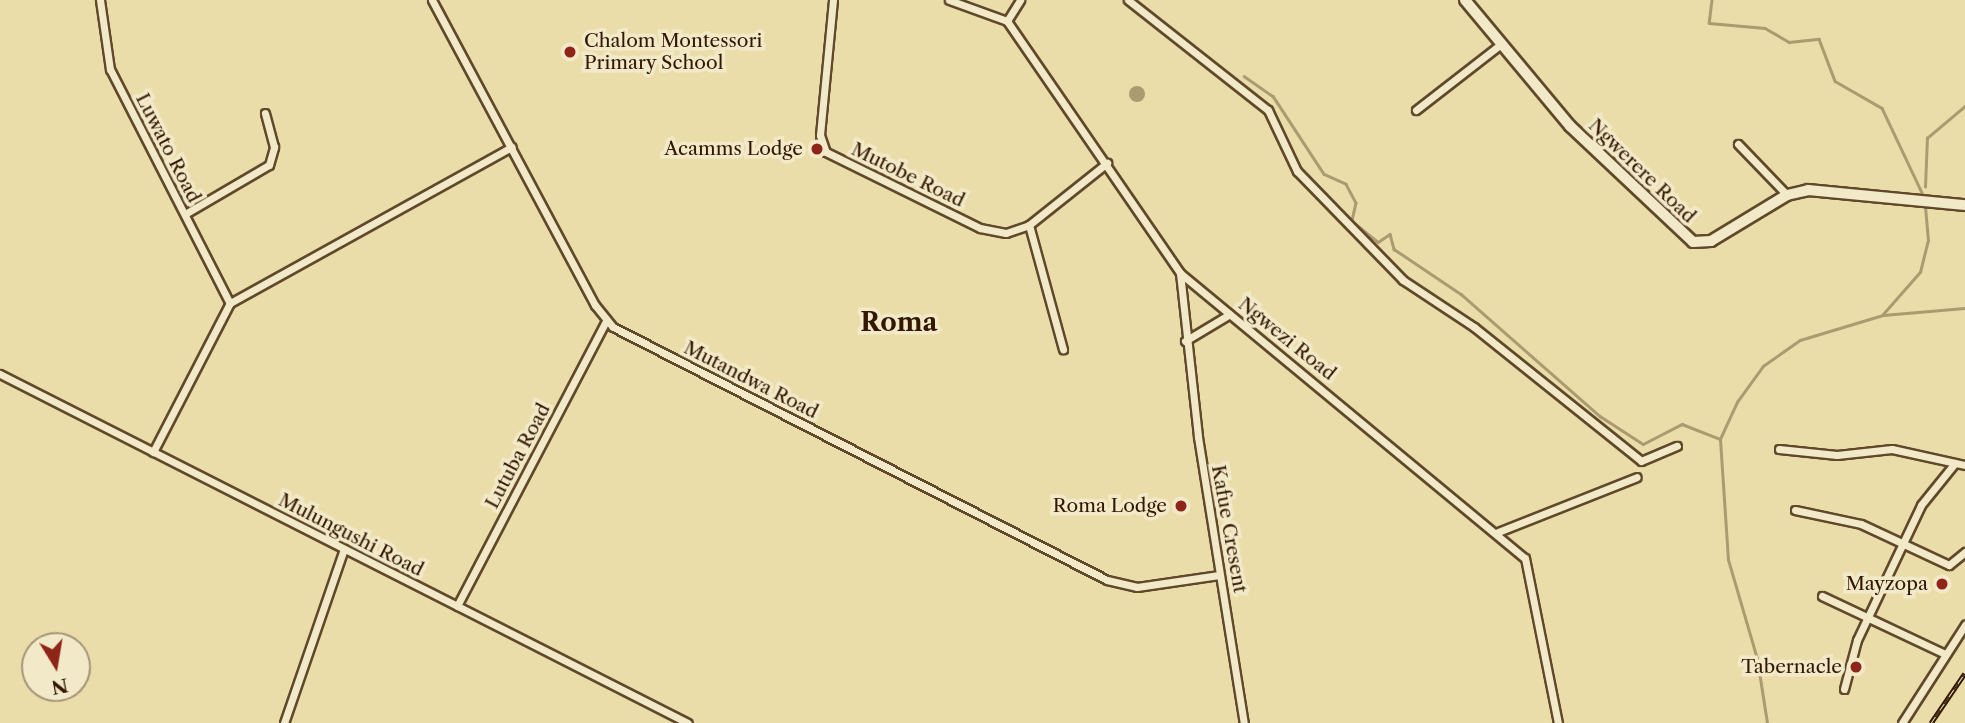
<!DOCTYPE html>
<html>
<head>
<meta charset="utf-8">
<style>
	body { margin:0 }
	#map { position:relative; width:1965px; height:723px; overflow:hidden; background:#ebddaa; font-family:"Libre Caslon Text",serif }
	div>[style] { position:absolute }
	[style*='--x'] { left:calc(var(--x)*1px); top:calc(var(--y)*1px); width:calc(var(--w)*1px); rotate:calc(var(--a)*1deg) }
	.water>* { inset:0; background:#ac9a70 }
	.round { border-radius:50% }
	.stream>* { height:2.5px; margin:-1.25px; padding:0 1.25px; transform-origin:1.25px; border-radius:1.25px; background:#ac9a70 }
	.roads { filter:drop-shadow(2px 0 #60492a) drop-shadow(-2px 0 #60492a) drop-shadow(0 2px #60492a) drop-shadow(0 -2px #60492a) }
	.street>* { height:7px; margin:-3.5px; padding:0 3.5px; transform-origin:3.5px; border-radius:3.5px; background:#f2e9c8 }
	.secondary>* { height:10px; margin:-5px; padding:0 5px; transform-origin:5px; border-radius:5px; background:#f2e9c8 }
	.rail>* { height:5px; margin-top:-2.5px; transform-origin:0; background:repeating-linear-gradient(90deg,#f2e9c8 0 8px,#321800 0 16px); box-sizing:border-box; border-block:2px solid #321800 }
	.dots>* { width:19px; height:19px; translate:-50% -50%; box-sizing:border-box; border:4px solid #f2e9c8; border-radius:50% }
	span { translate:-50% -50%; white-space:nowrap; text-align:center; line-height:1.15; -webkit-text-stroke:7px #f2e9c8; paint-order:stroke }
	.poi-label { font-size:19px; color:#321800 }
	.left { translate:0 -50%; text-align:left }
	.right { translate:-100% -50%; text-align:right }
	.street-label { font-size:19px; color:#321800 }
	.district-label { font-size:26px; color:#321800; font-weight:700 }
	.north { position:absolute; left:21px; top:632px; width:70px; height:70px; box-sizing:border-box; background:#f2e9c8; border:2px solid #a59578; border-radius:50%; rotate:169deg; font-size:19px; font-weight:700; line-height:28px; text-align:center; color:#321800 }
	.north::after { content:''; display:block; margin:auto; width:24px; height:32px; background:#8f2418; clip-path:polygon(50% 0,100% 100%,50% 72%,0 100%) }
</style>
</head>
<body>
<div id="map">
	<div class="water">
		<div class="round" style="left:1129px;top:86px;width:16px;height:16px"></div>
	</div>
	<div class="stream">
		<div style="--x:1712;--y:0;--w:23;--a:97"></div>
		<div style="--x:1709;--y:23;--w:56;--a:5.1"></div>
		<div style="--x:1765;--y:28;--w:28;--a:30"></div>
		<div style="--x:1789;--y:42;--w:30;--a:-6"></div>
		<div style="--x:1819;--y:39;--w:45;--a:69.1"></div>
		<div style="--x:1835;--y:81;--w:54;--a:29.9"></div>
		<div style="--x:1882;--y:108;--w:101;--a:64.7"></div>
		<div style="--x:1244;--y:76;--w:35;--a:35"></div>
		<div style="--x:1273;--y:96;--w:93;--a:56.8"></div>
		<div style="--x:1324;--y:174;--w:24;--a:24"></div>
		<div style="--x:1346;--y:184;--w:21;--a:62"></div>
		<div style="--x:1356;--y:203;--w:18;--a:103"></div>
		<div style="--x:1352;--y:221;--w:33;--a:39"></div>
		<div style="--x:1378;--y:242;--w:14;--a:-34"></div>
		<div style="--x:1390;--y:234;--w:16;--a:75"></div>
		<div style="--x:1394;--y:249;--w:81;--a:33.9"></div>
		<div style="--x:1461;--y:294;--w:185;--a:41.3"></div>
		<div style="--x:1600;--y:416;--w:51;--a:33.1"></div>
		<div style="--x:1643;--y:444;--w:44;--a:-27.1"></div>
		<div style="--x:1682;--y:424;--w:41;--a:21.5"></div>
		<div style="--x:1925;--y:187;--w:49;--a:-87.7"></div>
		<div style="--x:1927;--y:138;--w:50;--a:-40.1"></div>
		<div style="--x:1883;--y:314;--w:56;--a:-48.6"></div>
		<div style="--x:1920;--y:272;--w:32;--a:-76"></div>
		<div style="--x:1928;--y:241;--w:35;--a:-95"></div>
		<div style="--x:1767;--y:723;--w:65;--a:-98.9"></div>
		<div style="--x:1757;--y:659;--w:103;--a:-106.3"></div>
		<div style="--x:1728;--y:560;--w:121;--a:-93.8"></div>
		<div style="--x:1720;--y:439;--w:41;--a:-65.3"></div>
		<div style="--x:1737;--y:402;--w:44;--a:-54.2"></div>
		<div style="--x:1763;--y:366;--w:45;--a:-35.1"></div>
		<div style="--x:1800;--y:340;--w:87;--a:-16.8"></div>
		<div style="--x:1883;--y:315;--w:82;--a:-4.9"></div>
	</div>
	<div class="roads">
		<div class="street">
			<div style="--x:100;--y:0;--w:70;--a:81.8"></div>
			<div style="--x:110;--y:69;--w:263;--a:62.9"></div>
			<div style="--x:432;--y:0;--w:346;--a:61.9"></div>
			<div style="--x:595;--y:305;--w:28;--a:51"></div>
			<div style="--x:613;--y:327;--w:555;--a:27.12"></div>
			<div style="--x:1107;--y:580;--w:31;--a:13"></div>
			<div style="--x:1137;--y:587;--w:83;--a:-8.3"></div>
			<div style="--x:833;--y:0;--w:136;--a:95.5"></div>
			<div style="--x:820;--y:135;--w:18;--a:71"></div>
			<div style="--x:826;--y:152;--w:172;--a:26.3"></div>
			<div style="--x:980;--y:228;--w:26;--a:11"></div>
			<div style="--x:1006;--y:233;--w:24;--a:-19"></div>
			<div style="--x:1029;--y:225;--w:100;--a:-38.5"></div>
			<div style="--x:949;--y:0;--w:62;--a:19.9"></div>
			<div style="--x:1007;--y:21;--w:306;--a:55.5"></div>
			<div style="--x:1180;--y:273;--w:447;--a:39.6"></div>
			<div style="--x:1525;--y:558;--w:168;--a:78.7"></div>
			<div style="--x:1128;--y:0;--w:178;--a:38.2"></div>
			<div style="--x:1268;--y:110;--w:68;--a:64.6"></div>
			<div style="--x:1297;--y:171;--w:152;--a:45.8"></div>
			<div style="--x:1403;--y:280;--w:85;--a:33.5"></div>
			<div style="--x:1474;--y:327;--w:214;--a:38.7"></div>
			<div style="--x:1641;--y:461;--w:39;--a:-23"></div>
			<div style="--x:1007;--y:21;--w:25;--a:-58"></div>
			<div style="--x:1416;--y:110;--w:108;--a:-37.8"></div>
			<div style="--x:1738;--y:144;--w:71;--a:46.1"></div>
			<div style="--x:185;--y:214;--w:97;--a:-30.3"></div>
			<div style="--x:269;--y:165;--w:19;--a:-74"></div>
			<div style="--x:274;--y:147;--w:35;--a:-105"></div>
			<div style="--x:1029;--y:225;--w:129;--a:74.7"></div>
			<div style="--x:1180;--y:273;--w:165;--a:83.7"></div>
			<div style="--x:1198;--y:437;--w:290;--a:80.9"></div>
			<div style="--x:1185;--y:341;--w:52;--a:-31"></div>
			<div style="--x:0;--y:374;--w:771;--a:26.9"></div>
			<div style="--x:1779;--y:449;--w:58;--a:5.9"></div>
			<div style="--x:1837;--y:455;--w:55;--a:-6.2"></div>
			<div style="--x:1892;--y:449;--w:75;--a:12.4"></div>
			<div style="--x:153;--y:452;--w:168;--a:-62.7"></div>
			<div style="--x:230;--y:303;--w:322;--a:-29"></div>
			<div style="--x:1795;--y:510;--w:67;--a:12"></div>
			<div style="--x:1861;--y:524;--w:97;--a:25"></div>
			<div style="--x:1949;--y:565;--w:21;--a:-39"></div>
			<div style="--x:1498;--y:532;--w:149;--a:-21.6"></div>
			<div style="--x:1822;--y:596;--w:134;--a:25.2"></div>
			<div style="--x:457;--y:606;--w:322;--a:-62.4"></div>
			<div style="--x:1844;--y:689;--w:51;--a:-75.1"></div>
			<div style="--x:1857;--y:640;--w:149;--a:-64.6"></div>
			<div style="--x:1921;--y:505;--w:54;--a:-51"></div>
			<div style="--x:284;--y:723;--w:184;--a:-71"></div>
			<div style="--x:1902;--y:723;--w:117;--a:-57.3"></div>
		</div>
		<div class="secondary">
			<div style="--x:1465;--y:0;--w:164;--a:50.2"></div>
			<div style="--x:1570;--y:126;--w:169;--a:43.3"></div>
			<div style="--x:1693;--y:242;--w:18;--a:-3"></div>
			<div style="--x:1711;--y:241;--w:89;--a:-31.2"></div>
			<div style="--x:1787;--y:195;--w:22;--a:-13"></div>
			<div style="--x:1808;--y:190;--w:158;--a:5.5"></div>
		</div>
	</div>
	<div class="rail">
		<div style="--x:1931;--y:723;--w:60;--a:-55.8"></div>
	</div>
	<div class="dots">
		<div style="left:570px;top:52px;background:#8f2418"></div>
		<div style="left:817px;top:149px;background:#8f2418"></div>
		<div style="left:1181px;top:506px;background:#8f2418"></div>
		<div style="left:1942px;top:584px;background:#8f2418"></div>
		<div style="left:1856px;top:667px;background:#8f2418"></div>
	</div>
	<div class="poi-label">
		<span class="left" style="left:584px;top:52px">Chalom Montessori<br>Primary School</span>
		<span class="right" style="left:803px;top:149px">Acamms Lodge</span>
		<span class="right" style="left:1167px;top:506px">Roma Lodge</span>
		<span class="right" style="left:1928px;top:584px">Mayzopa</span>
		<span class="right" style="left:1842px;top:667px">Tabernacle</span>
	</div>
	<div class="street-label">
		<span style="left:168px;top:148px;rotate:63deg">Luwato Road</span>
		<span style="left:1642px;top:171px;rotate:44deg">Ngwerere Road</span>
		<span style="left:908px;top:175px;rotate:26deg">Mutobe Road</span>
		<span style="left:1287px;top:339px;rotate:39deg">Ngwezi Road</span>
		<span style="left:751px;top:380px;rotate:27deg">Mutandwa Road</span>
		<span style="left:518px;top:456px;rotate:-62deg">Lutuba Road</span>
		<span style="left:1229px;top:529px;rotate:80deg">Kafue Cresent</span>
		<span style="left:351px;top:535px;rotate:27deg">Mulungushi Road</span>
	</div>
	<div class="district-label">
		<span style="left:899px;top:323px">Roma</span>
	</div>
	<div class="north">N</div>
</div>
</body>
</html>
